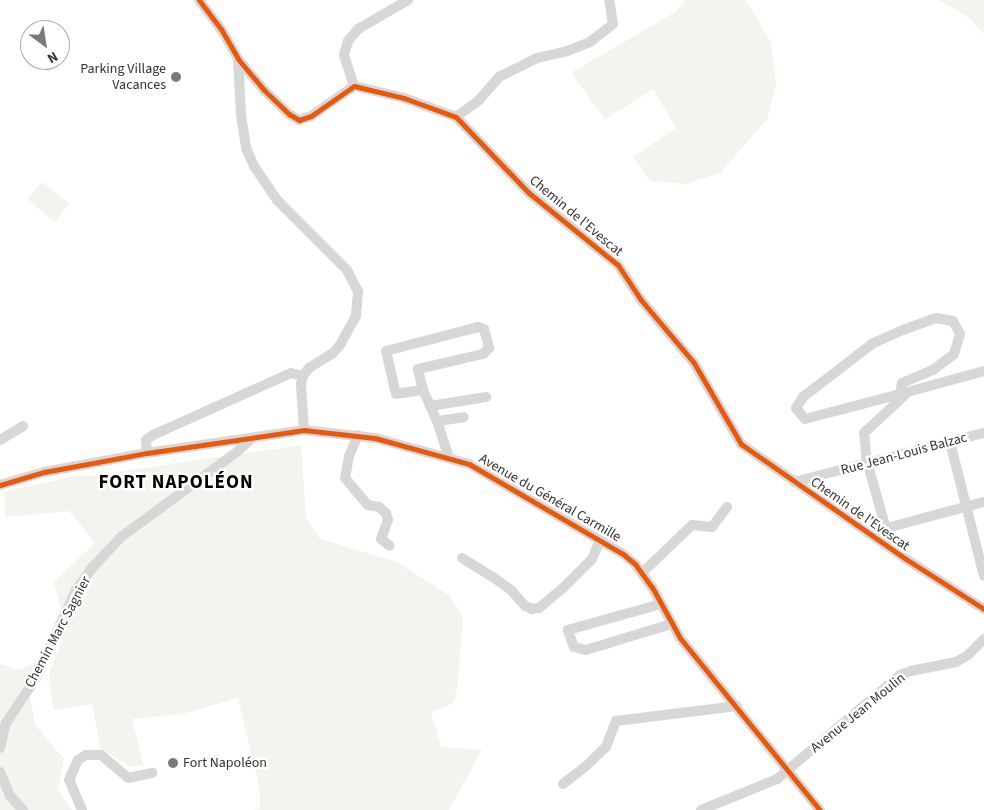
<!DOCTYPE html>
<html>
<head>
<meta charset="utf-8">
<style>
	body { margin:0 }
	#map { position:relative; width:984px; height:810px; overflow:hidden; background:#fff; font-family:"Source Sans 3",sans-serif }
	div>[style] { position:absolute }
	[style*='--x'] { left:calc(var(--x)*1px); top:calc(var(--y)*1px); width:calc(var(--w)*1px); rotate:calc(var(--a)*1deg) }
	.green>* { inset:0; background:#f1f5ed; transform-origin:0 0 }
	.minor>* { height:10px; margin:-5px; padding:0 5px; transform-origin:5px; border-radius:5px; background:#d7d7d7 }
	.cycleway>* { height:5px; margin:-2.5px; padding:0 2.5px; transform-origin:2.5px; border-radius:2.5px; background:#e8590c }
	.dots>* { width:14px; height:14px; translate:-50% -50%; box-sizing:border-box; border:2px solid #fff; border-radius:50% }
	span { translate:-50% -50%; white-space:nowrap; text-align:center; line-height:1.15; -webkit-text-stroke:5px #fff; paint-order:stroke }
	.poi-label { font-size:14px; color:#333 }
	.right { translate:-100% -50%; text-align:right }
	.left { translate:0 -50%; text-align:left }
	.street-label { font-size:14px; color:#333 }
	.district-label { font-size:19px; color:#000; font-weight:700; letter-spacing:1px }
	.north { position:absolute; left:20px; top:20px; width:50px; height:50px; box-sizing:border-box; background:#fff; border:1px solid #adadad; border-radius:50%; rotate:149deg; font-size:14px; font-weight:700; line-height:20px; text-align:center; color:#333 }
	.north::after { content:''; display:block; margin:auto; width:18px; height:22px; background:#7a7a7a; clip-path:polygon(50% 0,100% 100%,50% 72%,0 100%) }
</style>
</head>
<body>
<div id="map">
	<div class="green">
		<div style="clip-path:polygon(686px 0,746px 0,771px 43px,776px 84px,767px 119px,720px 173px,685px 184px,650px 181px,633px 157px,676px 128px,653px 89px,605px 119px,571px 73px,677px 11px)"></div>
		<div style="clip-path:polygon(939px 0,984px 0,984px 34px,968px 17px)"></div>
		<div style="left:42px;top:182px;width:35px;height:23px;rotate:39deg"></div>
		<div style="clip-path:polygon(301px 445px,306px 518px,320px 539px,397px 562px,449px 595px,463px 617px,458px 684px,454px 703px,431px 712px,441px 747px,482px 750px,449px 810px,254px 810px,260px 808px,260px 790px,238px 698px,182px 714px,132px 719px,143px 764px,131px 767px,101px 749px,92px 704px,53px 710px,49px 674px,66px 629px,54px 582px,95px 543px,69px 511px,6px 517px,4px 492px,69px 477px,90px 476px)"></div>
		<div style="clip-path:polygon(38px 661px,39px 664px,28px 684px,35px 725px,64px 759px,58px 791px,72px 810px,0 810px,0 664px,20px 670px)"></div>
	</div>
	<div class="minor">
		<div style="--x:199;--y:0;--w:36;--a:53"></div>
		<div style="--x:221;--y:29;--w:34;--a:60"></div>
		<div style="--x:238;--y:59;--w:40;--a:50"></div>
		<div style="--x:264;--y:90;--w:35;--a:44"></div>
		<div style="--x:289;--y:114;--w:12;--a:31"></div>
		<div style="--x:299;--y:120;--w:13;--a:-18"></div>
		<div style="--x:311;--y:116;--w:52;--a:-34.9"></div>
		<div style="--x:354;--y:86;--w:51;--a:13.5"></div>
		<div style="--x:404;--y:98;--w:55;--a:20.1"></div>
		<div style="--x:456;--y:117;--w:105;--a:46.2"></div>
		<div style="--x:529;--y:193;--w:114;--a:39"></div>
		<div style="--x:618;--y:265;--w:42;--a:56.7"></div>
		<div style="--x:641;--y:300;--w:82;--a:49.9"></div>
		<div style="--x:694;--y:363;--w:94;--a:59.9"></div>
		<div style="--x:741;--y:444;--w:201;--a:34.9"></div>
		<div style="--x:906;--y:559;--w:93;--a:32.7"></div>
		<div style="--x:238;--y:59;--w:56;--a:86.9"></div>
		<div style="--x:241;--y:115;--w:33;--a:81"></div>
		<div style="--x:246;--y:148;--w:20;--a:66"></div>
		<div style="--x:254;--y:166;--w:41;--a:55.9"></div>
		<div style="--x:277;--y:200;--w:99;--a:45"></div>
		<div style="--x:347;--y:270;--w:25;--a:63"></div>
		<div style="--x:358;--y:292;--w:24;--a:95"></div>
		<div style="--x:356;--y:316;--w:33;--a:119"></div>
		<div style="--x:340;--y:345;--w:11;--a:131"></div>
		<div style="--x:333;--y:353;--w:28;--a:148"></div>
		<div style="--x:309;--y:368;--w:10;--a:127"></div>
		<div style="--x:303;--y:376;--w:9;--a:103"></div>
		<div style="--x:301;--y:385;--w:45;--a:86.2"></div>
		<div style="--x:354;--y:86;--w:33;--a:-108"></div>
		<div style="--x:344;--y:55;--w:15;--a:-74"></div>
		<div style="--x:348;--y:41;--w:16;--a:-50"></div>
		<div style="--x:358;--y:29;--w:58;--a:-30.1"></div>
		<div style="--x:456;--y:117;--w:29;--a:-36"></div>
		<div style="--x:479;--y:100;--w:30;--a:-49"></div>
		<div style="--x:499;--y:77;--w:42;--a:-26.6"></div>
		<div style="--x:537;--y:58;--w:31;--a:-13"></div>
		<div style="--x:567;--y:51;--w:25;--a:-21"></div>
		<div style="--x:590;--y:42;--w:29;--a:-38"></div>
		<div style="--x:613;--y:24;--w:24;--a:-99"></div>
		<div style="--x:423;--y:390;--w:27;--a:172"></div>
		<div style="--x:396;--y:394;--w:44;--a:-103.1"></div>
		<div style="--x:386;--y:351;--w:95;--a:-14.6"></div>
		<div style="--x:478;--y:327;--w:6;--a:18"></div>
		<div style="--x:484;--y:329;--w:20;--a:75"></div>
		<div style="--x:489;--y:348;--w:8;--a:135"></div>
		<div style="--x:483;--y:354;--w:67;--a:167"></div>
		<div style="--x:418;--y:369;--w:22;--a:77"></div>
		<div style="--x:423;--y:390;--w:34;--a:66"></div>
		<div style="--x:437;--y:421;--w:38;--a:72"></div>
		<div style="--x:900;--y:394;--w:11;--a:-80"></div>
		<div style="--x:902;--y:383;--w:34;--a:-23"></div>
		<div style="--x:933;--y:370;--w:26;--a:-37"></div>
		<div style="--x:954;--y:354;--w:21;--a:-73"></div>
		<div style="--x:960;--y:334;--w:15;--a:-118"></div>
		<div style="--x:953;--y:321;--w:17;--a:-170"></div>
		<div style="--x:936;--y:318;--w:33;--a:160"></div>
		<div style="--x:905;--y:329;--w:36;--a:156"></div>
		<div style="--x:872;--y:344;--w:87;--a:142.5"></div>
		<div style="--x:803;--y:397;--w:13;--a:122"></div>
		<div style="--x:796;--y:408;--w:14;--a:51"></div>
		<div style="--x:805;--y:419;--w:98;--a:-14.7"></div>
		<div style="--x:900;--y:394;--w:87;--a:-15.3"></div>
		<div style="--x:430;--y:406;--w:57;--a:-9.1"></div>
		<div style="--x:437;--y:421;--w:27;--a:-8"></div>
		<div style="--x:358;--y:435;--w:23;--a:113"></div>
		<div style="--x:349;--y:456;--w:22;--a:100"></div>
		<div style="--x:345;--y:478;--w:35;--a:50"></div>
		<div style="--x:368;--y:505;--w:11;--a:10"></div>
		<div style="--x:379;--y:507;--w:9;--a:41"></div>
		<div style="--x:386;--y:513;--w:7;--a:74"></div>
		<div style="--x:388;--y:520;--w:20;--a:110"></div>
		<div style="--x:381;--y:539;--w:11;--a:38"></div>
		<div style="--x:0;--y:440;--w:27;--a:-31"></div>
		<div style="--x:950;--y:442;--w:138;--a:75.8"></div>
		<div style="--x:147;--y:453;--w:13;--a:-94"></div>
		<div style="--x:146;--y:440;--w:9;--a:-36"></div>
		<div style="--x:153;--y:435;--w:151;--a:-24.2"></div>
		<div style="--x:291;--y:373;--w:12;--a:14"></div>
		<div style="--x:867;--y:465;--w:32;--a:-95"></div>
		<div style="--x:864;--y:433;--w:56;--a:-42.8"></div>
		<div style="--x:868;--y:465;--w:66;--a:74.3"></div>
		<div style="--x:794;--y:482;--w:196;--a:-14.5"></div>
		<div style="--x:0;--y:485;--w:46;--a:-16.5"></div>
		<div style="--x:44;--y:472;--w:105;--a:-10.5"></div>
		<div style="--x:147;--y:453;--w:159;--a:-8.3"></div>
		<div style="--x:304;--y:430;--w:71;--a:6.4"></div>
		<div style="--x:375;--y:438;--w:98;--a:15.5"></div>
		<div style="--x:469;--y:464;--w:178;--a:30.3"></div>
		<div style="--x:623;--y:554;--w:16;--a:40"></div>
		<div style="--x:635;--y:564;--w:29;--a:54"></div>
		<div style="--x:652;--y:587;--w:58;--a:61.2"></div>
		<div style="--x:680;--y:638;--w:222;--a:50.9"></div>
		<div style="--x:868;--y:533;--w:120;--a:-15"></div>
		<div style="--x:462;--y:558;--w:36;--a:32"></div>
		<div style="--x:493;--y:577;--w:24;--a:36"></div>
		<div style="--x:512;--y:591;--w:20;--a:49"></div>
		<div style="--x:525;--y:606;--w:8;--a:23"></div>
		<div style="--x:532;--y:609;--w:7;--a:-8"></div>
		<div style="--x:539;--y:608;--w:31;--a:-40"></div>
		<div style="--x:563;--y:588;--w:41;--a:-45"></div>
		<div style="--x:592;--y:559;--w:21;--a:-67"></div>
		<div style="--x:642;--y:573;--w:69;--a:-43.8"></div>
		<div style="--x:692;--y:525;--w:20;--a:6"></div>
		<div style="--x:712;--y:527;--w:25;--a:-53"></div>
		<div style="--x:661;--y:604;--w:97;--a:164.4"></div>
		<div style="--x:568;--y:630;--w:18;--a:71"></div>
		<div style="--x:574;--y:647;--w:12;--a:14"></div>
		<div style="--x:586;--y:650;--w:89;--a:-17"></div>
		<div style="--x:0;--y:748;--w:26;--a:-77"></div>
		<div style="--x:6;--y:723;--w:54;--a:-56.3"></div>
		<div style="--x:36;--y:678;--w:97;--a:-65.6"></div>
		<div style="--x:76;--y:590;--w:26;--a:-54"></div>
		<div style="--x:91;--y:569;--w:44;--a:-46.8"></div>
		<div style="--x:121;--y:537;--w:145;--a:-36.3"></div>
		<div style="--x:238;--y:451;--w:19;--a:-43"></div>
		<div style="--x:0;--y:772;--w:26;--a:67"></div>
		<div style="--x:10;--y:796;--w:19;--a:47"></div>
		<div style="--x:563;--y:784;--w:29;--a:-38"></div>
		<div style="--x:586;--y:766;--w:28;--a:-44"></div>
		<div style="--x:606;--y:747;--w:28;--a:-69"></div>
		<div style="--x:616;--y:721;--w:122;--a:-7.1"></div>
		<div style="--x:82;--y:810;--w:33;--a:-113"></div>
		<div style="--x:69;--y:780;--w:22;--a:-66"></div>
		<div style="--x:78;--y:760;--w:9;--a:-32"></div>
		<div style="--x:86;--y:755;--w:15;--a:0"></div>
		<div style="--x:101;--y:755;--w:35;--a:40"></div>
		<div style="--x:128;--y:778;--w:25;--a:-12"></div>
		<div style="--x:701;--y:810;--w:82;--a:-22.2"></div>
		<div style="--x:777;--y:779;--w:161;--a:-40.2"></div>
		<div style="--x:900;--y:675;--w:12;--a:-20"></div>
		<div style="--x:911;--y:671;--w:46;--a:-11.3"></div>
		<div style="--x:956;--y:662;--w:14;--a:-30"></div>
		<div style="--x:968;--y:655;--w:23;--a:-45"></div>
	</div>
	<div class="cycleway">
		<div style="--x:199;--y:0;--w:36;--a:53"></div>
		<div style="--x:221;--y:29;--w:34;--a:60"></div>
		<div style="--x:238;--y:59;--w:40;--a:50"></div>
		<div style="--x:264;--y:90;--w:35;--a:44"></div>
		<div style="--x:289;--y:114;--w:12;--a:31"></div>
		<div style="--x:299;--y:120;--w:13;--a:-18"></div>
		<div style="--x:311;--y:116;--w:52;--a:-34.9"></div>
		<div style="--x:354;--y:86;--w:51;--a:13.5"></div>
		<div style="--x:404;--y:98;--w:55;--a:20.1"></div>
		<div style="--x:456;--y:117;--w:105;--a:46.2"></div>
		<div style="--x:529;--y:193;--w:114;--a:39"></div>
		<div style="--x:618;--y:265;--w:42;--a:56.7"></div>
		<div style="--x:641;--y:300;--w:82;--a:49.9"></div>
		<div style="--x:694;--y:363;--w:94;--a:59.9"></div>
		<div style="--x:741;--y:444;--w:201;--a:34.9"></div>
		<div style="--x:906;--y:559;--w:93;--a:32.7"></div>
		<div style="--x:0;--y:485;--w:46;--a:-16.5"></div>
		<div style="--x:44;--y:472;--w:105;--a:-10.5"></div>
		<div style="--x:147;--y:453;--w:159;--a:-8.3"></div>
		<div style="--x:304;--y:430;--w:71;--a:6.4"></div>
		<div style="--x:375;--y:438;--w:98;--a:15.5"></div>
		<div style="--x:469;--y:464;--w:178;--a:30.3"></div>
		<div style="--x:623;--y:554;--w:16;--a:40"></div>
		<div style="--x:635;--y:564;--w:29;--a:54"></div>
		<div style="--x:652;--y:587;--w:58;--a:61.2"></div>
		<div style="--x:680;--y:638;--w:222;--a:50.9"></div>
	</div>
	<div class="dots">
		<div style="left:176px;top:77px;background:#7a7a7a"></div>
		<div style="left:173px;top:763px;background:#7a7a7a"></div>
	</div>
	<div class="poi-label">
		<span class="right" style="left:166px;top:77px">Parking Village<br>Vacances</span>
		<span class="left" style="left:183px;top:763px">Fort Napoléon</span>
	</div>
	<div class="street-label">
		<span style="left:576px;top:216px;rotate:40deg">Chemin de l'Evescat</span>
		<span style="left:904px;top:454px;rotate:-15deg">Rue Jean-Louis Balzac</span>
		<span style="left:550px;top:498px;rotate:30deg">Avenue du Général Carmille</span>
		<span style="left:860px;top:514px;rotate:35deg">Chemin de l'Evescat</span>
		<span style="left:58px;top:632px;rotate:-62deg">Chemin Marc Sagnier</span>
		<span style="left:858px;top:713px;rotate:-39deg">Avenue Jean Moulin</span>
	</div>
	<div class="district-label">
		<span style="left:176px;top:483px">FORT NAPOLÉON</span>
	</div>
	<div class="north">N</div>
</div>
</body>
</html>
